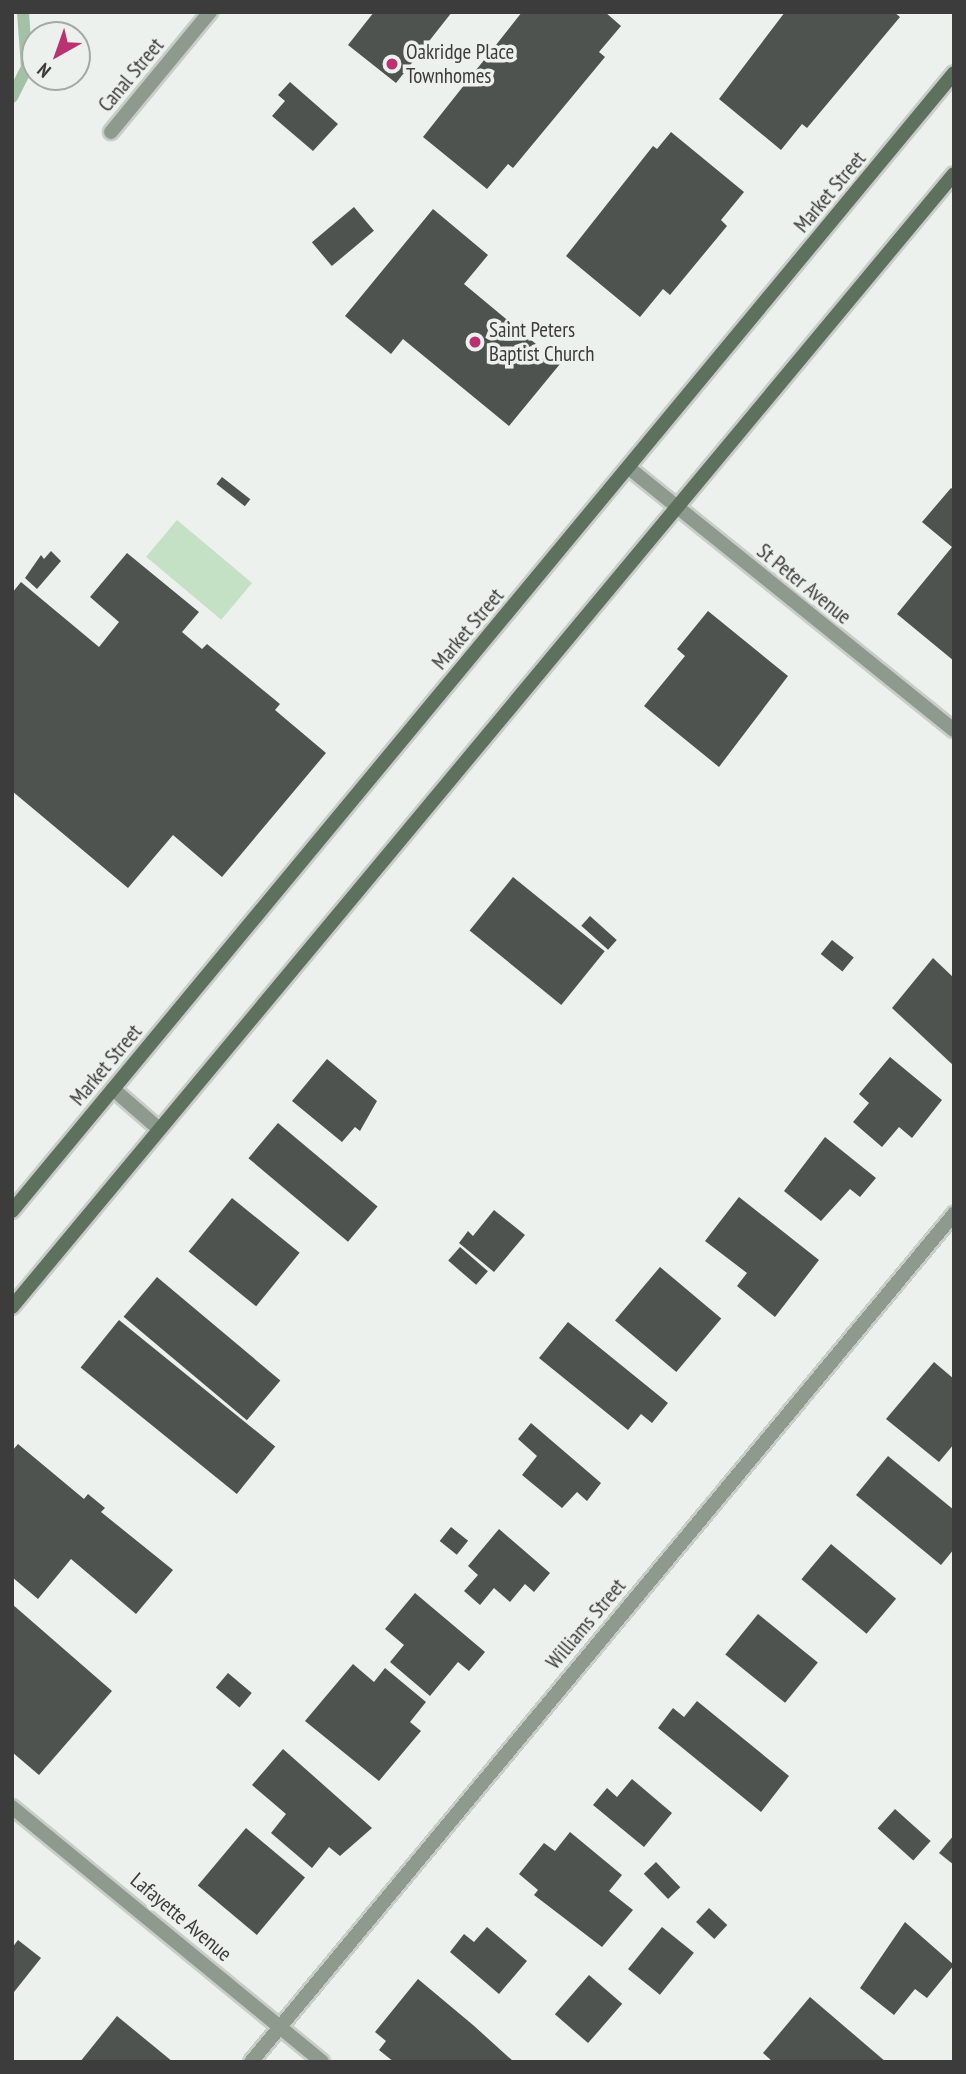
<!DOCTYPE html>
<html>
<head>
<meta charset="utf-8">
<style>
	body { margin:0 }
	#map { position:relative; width:966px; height:2074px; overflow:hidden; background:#ecf1ed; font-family:"PT Sans Narrow",sans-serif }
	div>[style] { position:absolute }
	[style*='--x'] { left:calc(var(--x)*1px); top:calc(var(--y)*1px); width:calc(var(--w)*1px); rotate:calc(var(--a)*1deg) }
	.green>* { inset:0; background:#c4e1c5; transform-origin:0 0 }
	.stream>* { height:12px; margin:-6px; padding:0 6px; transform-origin:6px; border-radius:6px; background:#a3c1a4 }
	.building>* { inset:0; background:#4f534f; transform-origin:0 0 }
	.roads { filter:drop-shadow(2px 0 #c9cdc9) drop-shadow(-2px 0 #c9cdc9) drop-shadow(0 2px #c9cdc9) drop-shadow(0 -2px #c9cdc9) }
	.lane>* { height:14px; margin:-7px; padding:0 7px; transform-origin:7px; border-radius:7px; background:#8d9a8d }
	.street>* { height:14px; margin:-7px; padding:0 7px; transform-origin:7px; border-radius:7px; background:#8d9a8d }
	.secondary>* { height:14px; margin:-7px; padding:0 7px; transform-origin:7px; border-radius:7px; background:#5e715f }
	.dots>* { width:19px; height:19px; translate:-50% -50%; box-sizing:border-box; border:4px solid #ecf1ed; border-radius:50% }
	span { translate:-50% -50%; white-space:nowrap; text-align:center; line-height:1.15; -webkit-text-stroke:7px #ecf1ed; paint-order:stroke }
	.poi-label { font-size:21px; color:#3b3c3b }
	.left { translate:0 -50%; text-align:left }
	.street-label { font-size:21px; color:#3b3c3b }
	.frame { position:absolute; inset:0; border:14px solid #3b3c3b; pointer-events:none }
	.north { position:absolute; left:21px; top:21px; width:70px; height:70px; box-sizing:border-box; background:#ecf1ed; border:2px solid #a5a9a6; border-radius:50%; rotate:220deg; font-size:19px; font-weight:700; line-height:28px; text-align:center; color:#3b3c3b }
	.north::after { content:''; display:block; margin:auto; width:24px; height:32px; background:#ba3272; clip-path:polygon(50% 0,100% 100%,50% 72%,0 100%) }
</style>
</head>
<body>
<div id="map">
	<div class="green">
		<div style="left:177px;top:520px;width:98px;height:48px;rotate:40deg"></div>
	</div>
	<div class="stream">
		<div style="--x:12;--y:97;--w:33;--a:-63"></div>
		<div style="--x:27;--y:68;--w:56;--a:-94.1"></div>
	</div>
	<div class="building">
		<div style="clip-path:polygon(374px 12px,452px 12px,396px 83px,348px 45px)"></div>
		<div style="clip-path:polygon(522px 12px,605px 12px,621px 26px,599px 52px,605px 57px,513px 168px,508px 164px,487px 189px,423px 137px)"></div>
		<div style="clip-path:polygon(785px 12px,894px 12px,900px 17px,807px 128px,802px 124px,781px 150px,719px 99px)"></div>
		<div style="clip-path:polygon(290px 82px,338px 124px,313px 151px,272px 116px,285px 101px,278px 95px)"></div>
		<div style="clip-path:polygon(671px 132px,744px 192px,721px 220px,727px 226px,670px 295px,663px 289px,640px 317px,566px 256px,653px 146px,657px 149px)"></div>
		<div style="left:354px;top:207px;width:31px;height:55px;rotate:50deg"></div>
		<div style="clip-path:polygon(433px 209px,488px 255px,464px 284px,560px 364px,509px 426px,403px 339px,391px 354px,345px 316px)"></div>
		<div style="left:222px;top:477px;width:36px;height:9px;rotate:38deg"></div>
		<div style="clip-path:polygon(951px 488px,954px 490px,954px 661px,897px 614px,952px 547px,922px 522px)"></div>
		<div style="clip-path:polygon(51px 551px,61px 561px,37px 589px,25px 578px,41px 555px,44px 559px)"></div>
		<div style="clip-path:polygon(127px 553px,199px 612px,182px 632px,202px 649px,207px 644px,280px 704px,275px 710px,326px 753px,222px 877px,173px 835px,128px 888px,12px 791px,12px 593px,21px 582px,99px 647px,119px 622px,90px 597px)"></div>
		<div style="clip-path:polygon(708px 611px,788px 676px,719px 767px,644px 706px,685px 656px,677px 649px)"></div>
		<div style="left:513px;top:877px;width:118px;height:69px;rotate:39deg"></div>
		<div style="left:590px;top:916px;width:36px;height:13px;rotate:42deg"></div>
		<div style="left:832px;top:940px;width:28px;height:18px;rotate:39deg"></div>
		<div style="clip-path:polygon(933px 958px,954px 978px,954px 1066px,892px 1008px)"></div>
		<div style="clip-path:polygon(890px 1057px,942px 1100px,912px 1138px,899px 1127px,882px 1147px,853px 1122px,869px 1103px,859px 1094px)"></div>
		<div style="clip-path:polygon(327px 1059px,377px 1101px,360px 1131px,355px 1127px,342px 1142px,292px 1101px)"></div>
		<div style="left:278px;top:1123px;width:130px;height:46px;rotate:40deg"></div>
		<div style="clip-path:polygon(825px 1137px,876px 1178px,860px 1197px,850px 1189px,821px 1221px,784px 1191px)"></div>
		<div style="clip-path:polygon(739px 1197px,819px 1260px,775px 1317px,737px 1286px,747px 1273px,705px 1241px)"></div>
		<div style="left:232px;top:1198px;width:87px;height:69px;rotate:39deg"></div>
		<div style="clip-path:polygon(494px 1210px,525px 1235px,494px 1272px,459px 1243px,468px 1231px,473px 1236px)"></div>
		<div style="left:460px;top:1247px;width:37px;height:18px;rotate:41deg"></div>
		<div style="left:660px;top:1267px;width:80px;height:70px;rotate:40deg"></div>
		<div style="left:157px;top:1277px;width:161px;height:52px;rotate:40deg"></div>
		<div style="left:119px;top:1320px;width:201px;height:61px;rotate:39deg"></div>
		<div style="clip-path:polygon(568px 1322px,668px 1403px,652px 1423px,641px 1414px,628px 1430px,539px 1358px)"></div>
		<div style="clip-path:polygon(934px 1362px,954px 1379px,954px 1444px,939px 1462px,886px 1419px)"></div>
		<div style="clip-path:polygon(531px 1423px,601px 1483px,587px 1501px,577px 1492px,562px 1508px,522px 1475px,537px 1456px,518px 1439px)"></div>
		<div style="clip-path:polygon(18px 1444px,84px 1499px,88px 1494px,105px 1508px,101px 1512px,173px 1570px,136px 1614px,71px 1559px,38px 1599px,12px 1577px,12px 1451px)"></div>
		<div style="clip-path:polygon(888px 1456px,954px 1510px,954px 1549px,941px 1565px,856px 1495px)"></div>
		<div style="left:451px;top:1527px;width:22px;height:18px;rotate:39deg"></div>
		<div style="clip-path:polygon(499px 1529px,550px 1573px,534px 1592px,525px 1584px,510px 1602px,494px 1588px,480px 1605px,464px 1591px,478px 1575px,468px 1566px)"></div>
		<div style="left:831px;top:1544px;width:85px;height:46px;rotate:40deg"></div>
		<div style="clip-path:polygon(415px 1593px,485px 1652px,469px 1671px,458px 1662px,430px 1696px,390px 1662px,404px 1645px,385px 1629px)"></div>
		<div style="clip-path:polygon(12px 1604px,112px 1691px,39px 1775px,12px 1752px)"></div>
		<div style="left:758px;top:1614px;width:77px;height:52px;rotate:39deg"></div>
		<div style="clip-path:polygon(353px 1664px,374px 1682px,385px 1668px,426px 1702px,410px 1722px,421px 1731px,379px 1781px,305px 1721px)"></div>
		<div style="left:228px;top:1673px;width:31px;height:19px;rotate:40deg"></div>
		<div style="clip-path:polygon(697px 1701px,789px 1776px,761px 1812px,658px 1728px,673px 1708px,684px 1717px)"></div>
		<div style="clip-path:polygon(283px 1749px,372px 1828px,340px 1856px,329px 1847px,312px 1868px,271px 1833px,286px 1814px,252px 1785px)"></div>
		<div style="clip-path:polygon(632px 1779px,672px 1813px,644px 1847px,593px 1805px,607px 1788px,617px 1797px)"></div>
		<div style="left:895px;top:1809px;width:48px;height:26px;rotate:42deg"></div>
		<div style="left:246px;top:1828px;width:77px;height:75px;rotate:40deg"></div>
		<div style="clip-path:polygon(570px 1832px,622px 1875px,609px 1891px,633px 1910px,602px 1947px,534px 1895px,538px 1890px,519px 1874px,544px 1843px,555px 1851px)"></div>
		<div style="clip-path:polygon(954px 1835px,954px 1865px,939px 1853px)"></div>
		<div style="left:656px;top:1862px;width:35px;height:17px;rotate:46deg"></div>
		<div style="left:709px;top:1908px;width:25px;height:19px;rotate:43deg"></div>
		<div style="clip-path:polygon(905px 1922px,954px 1965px,927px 1998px,915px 1989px,894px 2015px,860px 1988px)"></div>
		<div style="clip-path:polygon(487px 1927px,527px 1961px,499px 1994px,450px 1952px,464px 1934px,474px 1942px)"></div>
		<div style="left:662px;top:1927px;width:41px;height:54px;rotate:39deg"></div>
		<div style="clip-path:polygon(18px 1940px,41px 1958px,14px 1992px,12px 1948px)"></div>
		<div style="left:589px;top:1975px;width:44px;height:52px;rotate:41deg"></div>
		<div style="clip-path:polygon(418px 1979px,473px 2025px,514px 2062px,394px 2062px,379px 2050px,386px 2041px,375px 2032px)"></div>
		<div style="clip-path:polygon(810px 1997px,886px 2062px,773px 2062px,763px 2053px)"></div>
		<div style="clip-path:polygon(117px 2016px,173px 2062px,80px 2062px)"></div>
	</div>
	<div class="roads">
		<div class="lane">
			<div style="--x:113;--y:1089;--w:61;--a:41"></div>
		</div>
		<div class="street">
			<div style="--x:111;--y:132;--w:156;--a:-50.5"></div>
			<div style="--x:629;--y:468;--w:417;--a:38.9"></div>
			<div style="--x:12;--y:1807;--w:401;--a:39.4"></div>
			<div style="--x:251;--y:2062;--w:1102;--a:-50.34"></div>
		</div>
		<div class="secondary">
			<div style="--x:12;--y:1211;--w:1477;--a:-50.38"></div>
			<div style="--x:12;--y:1307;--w:1473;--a:-50.26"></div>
		</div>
	</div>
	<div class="dots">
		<div style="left:392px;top:64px;background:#ba3272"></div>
		<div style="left:475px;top:342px;background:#ba3272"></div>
	</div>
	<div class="poi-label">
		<span class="left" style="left:406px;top:64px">Oakridge Place<br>Townhomes</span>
		<span class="left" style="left:489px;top:342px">Saint Peters<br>Baptist Church</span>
	</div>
	<div class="street-label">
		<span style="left:131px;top:75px;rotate:-50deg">Canal Street</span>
		<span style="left:830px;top:192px;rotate:-50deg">Market Street</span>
		<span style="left:804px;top:584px;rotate:39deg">St Peter Avenue</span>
		<span style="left:468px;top:629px;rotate:-50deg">Market Street</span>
		<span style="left:106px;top:1065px;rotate:-50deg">Market Street</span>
		<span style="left:586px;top:1624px;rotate:-50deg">Williams Street</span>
		<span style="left:181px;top:1917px;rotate:40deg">Lafayette Avenue</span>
	</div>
	<div class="frame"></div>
	<div class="north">N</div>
</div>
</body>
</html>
